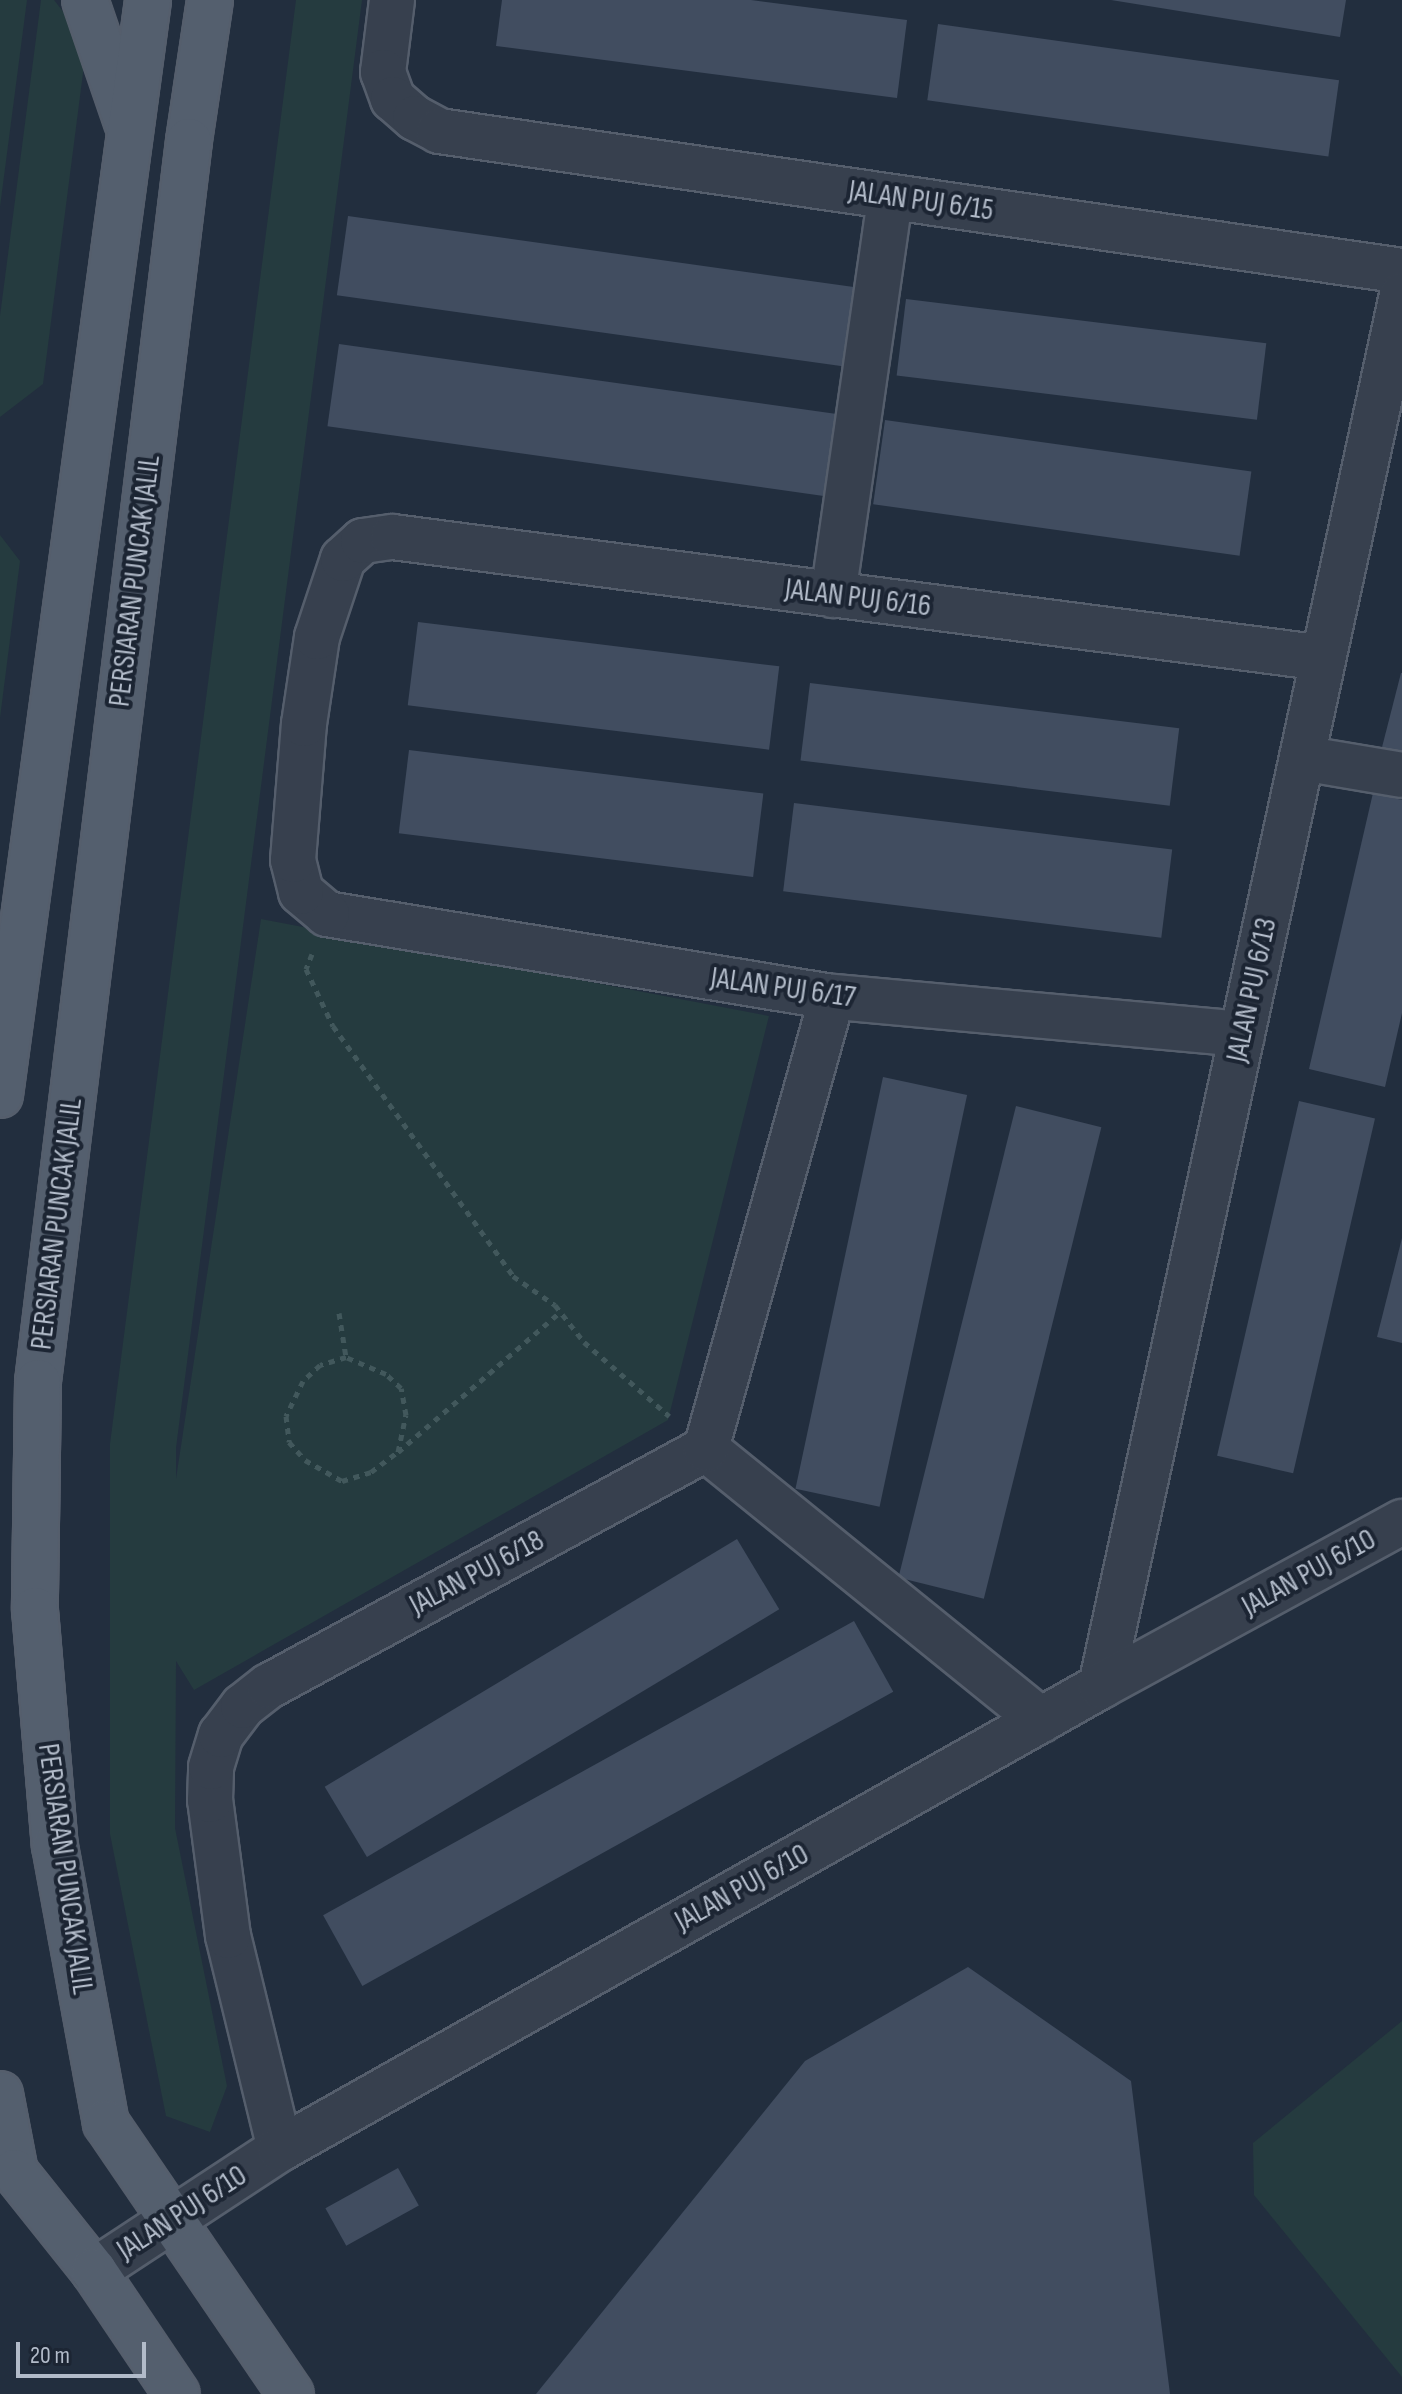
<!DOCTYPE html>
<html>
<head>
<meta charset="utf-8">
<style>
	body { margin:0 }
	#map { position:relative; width:1402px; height:2394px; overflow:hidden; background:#222e3e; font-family:"Sofia Sans Condensed",sans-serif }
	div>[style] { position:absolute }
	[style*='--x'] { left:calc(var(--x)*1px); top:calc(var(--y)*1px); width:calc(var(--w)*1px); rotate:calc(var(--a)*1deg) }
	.green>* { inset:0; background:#253b3f }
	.building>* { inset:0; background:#414d60; transform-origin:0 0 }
	.path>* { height:5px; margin-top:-2.5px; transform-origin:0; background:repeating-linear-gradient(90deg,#42585c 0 6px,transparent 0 12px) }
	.roads { filter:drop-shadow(2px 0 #555e6c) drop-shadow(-2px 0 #555e6c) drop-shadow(0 2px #555e6c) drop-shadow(0 -2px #555e6c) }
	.minor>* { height:44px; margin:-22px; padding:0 22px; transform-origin:22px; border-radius:22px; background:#37404e }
	.major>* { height:44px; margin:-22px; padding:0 22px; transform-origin:22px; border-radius:22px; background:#545f6e }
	span { translate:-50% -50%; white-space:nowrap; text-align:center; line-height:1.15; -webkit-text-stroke:8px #1c2533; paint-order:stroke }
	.street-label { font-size:30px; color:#b2bbc9 }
	.scale { position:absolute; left:16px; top:2342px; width:130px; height:36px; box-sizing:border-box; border:4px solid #b2bbc9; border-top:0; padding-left:10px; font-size:24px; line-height:28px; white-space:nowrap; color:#b2bbc9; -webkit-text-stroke:6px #1c2533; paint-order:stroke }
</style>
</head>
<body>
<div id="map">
	<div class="green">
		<div style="clip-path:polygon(0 0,27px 0,0 207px)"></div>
		<div style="clip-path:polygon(41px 0,54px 0,87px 42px,43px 384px,0 417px,0 316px)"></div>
		<div style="clip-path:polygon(296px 0,362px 0,176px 1448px,176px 1479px,261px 919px,769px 1016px,668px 1420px,194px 1690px,176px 1661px,175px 1828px,227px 2086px,210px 2132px,166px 2116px,110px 1834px,110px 1444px)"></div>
		<div style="clip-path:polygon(0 535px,20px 561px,0 718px)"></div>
		<div style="clip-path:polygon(1402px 2021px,1402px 2377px,1254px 2195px,1253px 2143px)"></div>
	</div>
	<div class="building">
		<div style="clip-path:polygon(502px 0,751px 0,907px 20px,897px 98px,496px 46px)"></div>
		<div style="clip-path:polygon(1111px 0,1346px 0,1340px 37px)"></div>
		<div style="left:938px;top:24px;width:405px;height:77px;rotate:8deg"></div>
		<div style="left:348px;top:216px;width:527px;height:80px;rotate:8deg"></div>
		<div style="left:906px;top:299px;width:363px;height:77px;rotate:7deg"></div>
		<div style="left:339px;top:344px;width:517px;height:83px;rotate:8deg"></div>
		<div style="left:885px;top:420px;width:370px;height:85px;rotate:8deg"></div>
		<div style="left:418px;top:622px;width:364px;height:84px;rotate:7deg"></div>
		<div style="clip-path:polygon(1401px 673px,1402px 673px,1402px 765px,1379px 759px)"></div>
		<div style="left:810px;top:683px;width:372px;height:78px;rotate:7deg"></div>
		<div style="left:409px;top:750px;width:357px;height:84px;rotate:7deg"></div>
		<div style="clip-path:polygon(1373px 793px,1402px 800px,1402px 1013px,1385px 1087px,1309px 1069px)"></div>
		<div style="left:794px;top:803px;width:381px;height:89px;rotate:7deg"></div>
		<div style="left:883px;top:1077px;width:86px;height:421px;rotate:12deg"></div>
		<div style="left:1299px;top:1101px;width:78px;height:364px;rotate:13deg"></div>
		<div style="left:1016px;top:1106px;width:88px;height:486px;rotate:14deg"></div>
		<div style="clip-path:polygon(1402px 1238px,1402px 1343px,1377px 1337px)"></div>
		<div style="left:737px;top:1539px;width:82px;height:481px;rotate:59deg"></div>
		<div style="left:854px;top:1621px;width:81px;height:607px;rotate:61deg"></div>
		<div style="clip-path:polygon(968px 1967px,1131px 2081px,1170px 2394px,536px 2394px,805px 2061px)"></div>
		<div style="left:398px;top:2168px;width:43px;height:83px;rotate:61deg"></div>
	</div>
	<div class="path">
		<div style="--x:312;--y:954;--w:16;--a:112"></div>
		<div style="--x:306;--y:969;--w:63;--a:64.7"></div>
		<div style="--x:333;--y:1026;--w:308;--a:54.2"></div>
		<div style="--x:513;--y:1276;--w:51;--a:34.6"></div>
		<div style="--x:555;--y:1305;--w:47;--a:51.9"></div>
		<div style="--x:584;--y:1342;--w:113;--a:41"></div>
		<div style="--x:339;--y:1313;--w:45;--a:81"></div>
		<div style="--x:398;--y:1452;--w:38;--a:-78"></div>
		<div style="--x:406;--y:1415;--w:27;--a:-100"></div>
		<div style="--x:401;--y:1388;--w:21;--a:-137"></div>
		<div style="--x:386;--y:1374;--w:43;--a:-157"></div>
		<div style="--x:346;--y:1357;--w:27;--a:163"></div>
		<div style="--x:320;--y:1365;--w:23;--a:137"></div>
		<div style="--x:303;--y:1381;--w:39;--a:116"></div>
		<div style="--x:286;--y:1416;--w:26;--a:83"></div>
		<div style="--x:289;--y:1442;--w:24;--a:48"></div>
		<div style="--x:305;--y:1460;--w:43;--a:29.6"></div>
		<div style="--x:342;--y:1481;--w:30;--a:-17"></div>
		<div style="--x:371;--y:1472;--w:34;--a:-37"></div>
		<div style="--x:398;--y:1452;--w:214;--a:-40.8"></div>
	</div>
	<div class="roads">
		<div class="minor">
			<div style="--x:392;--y:0;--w:73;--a:97.1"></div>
			<div style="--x:383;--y:72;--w:29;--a:70"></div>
			<div style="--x:393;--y:99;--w:29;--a:41"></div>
			<div style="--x:415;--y:118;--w:27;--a:28"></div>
			<div style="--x:439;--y:131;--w:973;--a:8.27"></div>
			<div style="--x:833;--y:595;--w:402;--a:-81.8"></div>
			<div style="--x:1302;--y:758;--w:101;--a:9.6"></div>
			<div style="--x:1242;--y:1034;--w:412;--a:-174.8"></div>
			<div style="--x:832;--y:997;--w:512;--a:-170.67"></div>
			<div style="--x:327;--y:914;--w:34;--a:-140"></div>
			<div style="--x:301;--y:892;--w:33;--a:-104"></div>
			<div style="--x:293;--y:860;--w:136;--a:-85.4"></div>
			<div style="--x:304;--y:724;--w:88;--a:-81.5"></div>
			<div style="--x:317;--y:637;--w:82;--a:-71.6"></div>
			<div style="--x:343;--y:559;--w:27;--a:-42"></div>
			<div style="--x:363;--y:541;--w:30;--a:-8"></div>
			<div style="--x:393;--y:537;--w:938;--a:7.41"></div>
			<div style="--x:706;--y:1449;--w:431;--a:39"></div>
			<div style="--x:1101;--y:1686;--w:1423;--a:-77.79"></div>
			<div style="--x:280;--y:2149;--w:219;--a:-103.7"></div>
			<div style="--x:228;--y:1936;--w:137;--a:-97.5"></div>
			<div style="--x:210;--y:1800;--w:33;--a:-88"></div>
			<div style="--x:211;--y:1767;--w:34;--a:-73"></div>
			<div style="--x:221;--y:1735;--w:36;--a:-53"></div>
			<div style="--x:243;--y:1706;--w:33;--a:-38"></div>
			<div style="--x:269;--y:1686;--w:497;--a:-28.5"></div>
			<div style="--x:706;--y:1449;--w:469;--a:-74.4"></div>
			<div style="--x:94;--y:2271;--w:222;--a:-33.3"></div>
			<div style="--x:280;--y:2149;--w:943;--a:-29.42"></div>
			<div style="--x:1101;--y:1686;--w:343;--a:-28.6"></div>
		</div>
		<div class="major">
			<div style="--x:85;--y:0;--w:130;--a:71.1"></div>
			<div style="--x:210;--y:0;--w:143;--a:98.5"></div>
			<div style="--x:189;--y:141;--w:1250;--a:96.94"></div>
			<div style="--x:38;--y:1382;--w:228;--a:90.8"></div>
			<div style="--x:35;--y:1610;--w:237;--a:85.2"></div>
			<div style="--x:55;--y:1846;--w:282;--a:79.6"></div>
			<div style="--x:106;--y:2123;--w:328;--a:55.7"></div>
			<div style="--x:0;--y:1095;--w:1105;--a:-82.3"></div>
			<div style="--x:0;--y:2094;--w:79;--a:79.1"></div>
			<div style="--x:15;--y:2172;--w:127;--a:51.4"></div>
			<div style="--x:94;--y:2271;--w:148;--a:56"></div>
		</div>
	</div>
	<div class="street-label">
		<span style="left:921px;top:201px;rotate:8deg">JALAN PUJ 6/15</span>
		<span style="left:135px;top:581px;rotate:-83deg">PERSIARAN PUNCAK JALIL</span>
		<span style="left:858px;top:598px;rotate:7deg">JALAN PUJ 6/16</span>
		<span style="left:783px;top:988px;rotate:8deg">JALAN PUJ 6/17</span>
		<span style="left:1252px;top:990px;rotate:-78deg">JALAN PUJ 6/13</span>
		<span style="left:57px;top:1224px;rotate:-83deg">PERSIARAN PUNCAK JALIL</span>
		<span style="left:477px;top:1573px;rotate:-28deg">JALAN PUJ 6/18</span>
		<span style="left:1309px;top:1573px;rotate:-29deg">JALAN PUJ 6/10</span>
		<span style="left:65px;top:1869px;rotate:82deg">PERSIARAN PUNCAK JALIL</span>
		<span style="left:742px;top:1888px;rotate:-29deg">JALAN PUJ 6/10</span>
		<span style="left:182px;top:2213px;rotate:-33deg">JALAN PUJ 6/10</span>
	</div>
	<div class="scale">20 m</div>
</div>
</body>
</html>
